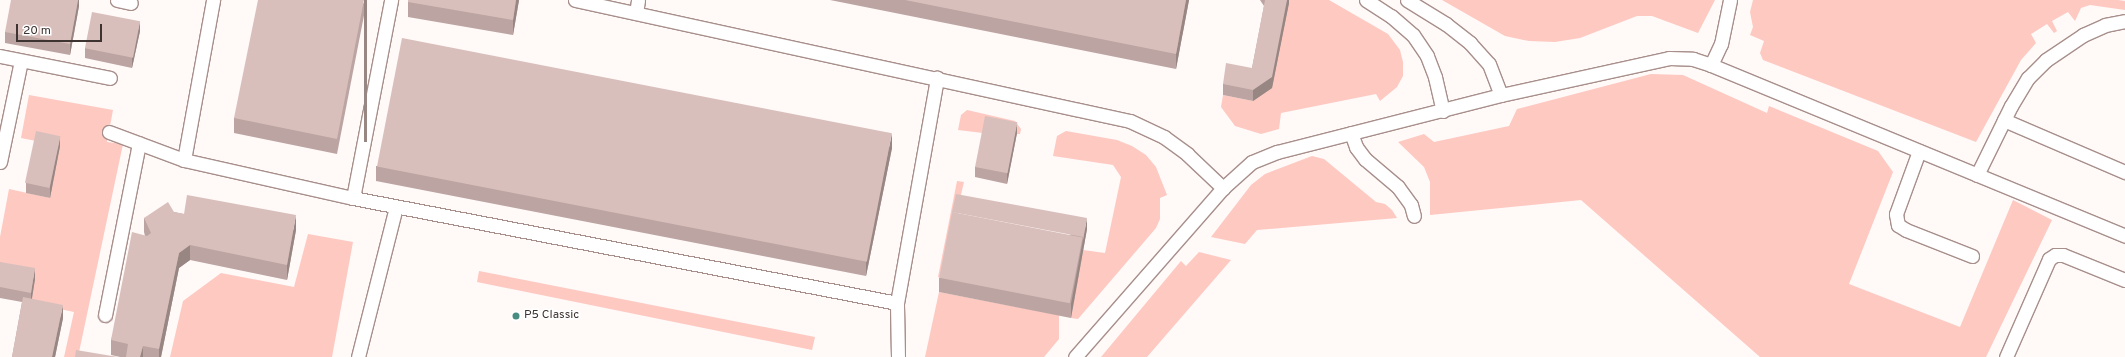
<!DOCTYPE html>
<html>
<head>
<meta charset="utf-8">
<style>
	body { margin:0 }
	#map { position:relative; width:2125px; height:357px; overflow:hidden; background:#fff9f8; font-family:Overpass,sans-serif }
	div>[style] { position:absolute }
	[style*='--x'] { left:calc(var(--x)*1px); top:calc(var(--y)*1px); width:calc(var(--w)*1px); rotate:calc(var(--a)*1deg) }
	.green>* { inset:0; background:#fdc9c1 }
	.roads { filter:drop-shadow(1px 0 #a78f8b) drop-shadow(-1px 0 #a78f8b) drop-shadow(0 1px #a78f8b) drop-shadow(0 -1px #a78f8b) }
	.service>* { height:13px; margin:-6.5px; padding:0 6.5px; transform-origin:6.5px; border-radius:6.5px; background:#fff }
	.wall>* { inset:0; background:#bba4a1 }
	.shaded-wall>* { inset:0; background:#988683; transform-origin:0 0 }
	.building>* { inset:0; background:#d9bfbb; transform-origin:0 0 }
	.dots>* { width:11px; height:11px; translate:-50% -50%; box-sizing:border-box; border:2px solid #fff; border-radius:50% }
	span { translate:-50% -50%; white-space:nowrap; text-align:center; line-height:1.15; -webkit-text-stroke:3px #fff; paint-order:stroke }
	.poi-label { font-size:12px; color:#3d3331 }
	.left { translate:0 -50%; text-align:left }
	.scale { position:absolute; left:16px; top:24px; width:86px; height:18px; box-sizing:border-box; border:2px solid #3d3331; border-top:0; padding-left:5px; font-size:12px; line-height:14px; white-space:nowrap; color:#3d3331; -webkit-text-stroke:3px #fff; paint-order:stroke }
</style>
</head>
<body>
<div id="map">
	<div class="green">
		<div style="clip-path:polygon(1287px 0,1329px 0,1388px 34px,1400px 50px,1403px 62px,1403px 76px,1397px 87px,1380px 101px,1376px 94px,1281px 113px,1279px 129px,1261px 134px,1235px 126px,1221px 107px,1223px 95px,1253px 101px)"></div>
		<div style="clip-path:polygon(1442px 0,1715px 0,1698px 33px,1652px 16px,1637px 16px,1580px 38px,1555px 42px,1529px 41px,1505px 36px)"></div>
		<div style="clip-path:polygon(1753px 0,2118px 0,2125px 1px,2125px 10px,2090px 5px,2081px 8px,2075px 21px,2068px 12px,2052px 21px,2057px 31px,2054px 33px,2047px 24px,2031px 34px,2036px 43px,2021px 60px,1976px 142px,1763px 60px,1760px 53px,1764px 41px,1750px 35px,1753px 27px,1750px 12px)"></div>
		<div style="clip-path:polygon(1651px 74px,1683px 75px,1767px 113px,1769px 106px,1878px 151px,1893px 172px,1849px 284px,1960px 327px,2013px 200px,2052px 220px,1986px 357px,1760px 357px,1581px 200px,1430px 215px,1430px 182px,1424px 167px,1398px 142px,1424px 134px,1434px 142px,1509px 126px,1517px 109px)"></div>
		<div style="clip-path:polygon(29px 95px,113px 110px,107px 142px,123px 144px,78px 357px,64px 357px,74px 312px,31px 303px,0 273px,0 237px,9px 189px,50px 198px,36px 141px,21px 138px)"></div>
		<div style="clip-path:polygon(967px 110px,1015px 121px,1021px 129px,1020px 134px,983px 133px,958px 130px,961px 115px)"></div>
		<div style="clip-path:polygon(1066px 131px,1117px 140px,1132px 146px,1146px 155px,1156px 167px,1167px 195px,1160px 198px,1160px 219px,1156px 228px,1078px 319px,1071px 318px,1083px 250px,1105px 253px,1121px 177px,1113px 165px,1053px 156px,1057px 136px)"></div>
		<div style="clip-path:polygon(1312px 156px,1324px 159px,1376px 202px,1385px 204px,1392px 210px,1397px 218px,1257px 230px,1245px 244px,1211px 237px,1251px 185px,1265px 174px)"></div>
		<div style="clip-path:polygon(957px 181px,964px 182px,941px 278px,938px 277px)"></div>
		<div style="clip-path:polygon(308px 234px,353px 242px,332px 357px,170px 357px,183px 301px,221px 273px,294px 287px)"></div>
		<div style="clip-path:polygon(1199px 252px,1231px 260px,1147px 357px,1101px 357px,1181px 261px,1186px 266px)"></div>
		<div style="clip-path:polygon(479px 271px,815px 337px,812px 350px,477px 282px)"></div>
		<div style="clip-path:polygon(939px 292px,1059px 315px,1059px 339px,1044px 357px,925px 357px)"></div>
	</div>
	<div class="roads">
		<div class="service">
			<div style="--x:117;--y:0;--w:14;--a:12"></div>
			<div style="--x:575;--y:0;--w:568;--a:12.3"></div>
			<div style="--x:1130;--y:121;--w:38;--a:25"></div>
			<div style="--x:1164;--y:137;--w:29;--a:36"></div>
			<div style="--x:1187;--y:154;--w:50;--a:43.4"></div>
			<div style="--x:1366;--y:0;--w:30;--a:33"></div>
			<div style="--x:1391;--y:16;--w:29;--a:41"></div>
			<div style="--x:1413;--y:35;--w:25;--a:56"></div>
			<div style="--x:1427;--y:56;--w:22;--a:69"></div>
			<div style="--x:1435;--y:77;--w:35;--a:77"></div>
			<div style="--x:1407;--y:0;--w:46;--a:31.6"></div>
			<div style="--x:1446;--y:24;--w:31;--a:38"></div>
			<div style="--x:1470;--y:43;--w:28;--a:48"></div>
			<div style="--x:1489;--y:64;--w:33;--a:69"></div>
			<div style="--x:636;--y:13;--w:13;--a:-81"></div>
			<div style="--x:0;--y:56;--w:112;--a:11.3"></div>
			<div style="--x:1711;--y:65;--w:23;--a:-65"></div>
			<div style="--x:1721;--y:44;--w:45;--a:-78.4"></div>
			<div style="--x:2004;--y:120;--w:132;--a:23.3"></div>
			<div style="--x:109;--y:132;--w:80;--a:20.5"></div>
			<div style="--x:184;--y:160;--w:173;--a:12.7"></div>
			<div style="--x:353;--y:198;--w:554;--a:10.92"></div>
			<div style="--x:1351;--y:133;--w:15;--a:70"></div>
			<div style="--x:1356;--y:147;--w:15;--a:53"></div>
			<div style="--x:1365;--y:159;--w:43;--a:40.3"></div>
			<div style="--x:1398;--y:187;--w:22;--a:54"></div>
			<div style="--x:1411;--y:205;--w:11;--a:75"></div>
			<div style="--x:1919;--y:151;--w:67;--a:110.1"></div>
			<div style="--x:1896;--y:214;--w:11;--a:80"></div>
			<div style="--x:1898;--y:225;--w:9;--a:32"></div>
			<div style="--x:1906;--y:230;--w:71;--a:21.5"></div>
			<div style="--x:184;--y:160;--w:163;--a:-79.7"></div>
			<div style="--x:0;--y:162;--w:103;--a:-78.3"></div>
			<div style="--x:1977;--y:175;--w:77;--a:-63.8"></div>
			<div style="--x:2011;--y:106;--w:33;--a:-59"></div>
			<div style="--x:2028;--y:78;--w:25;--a:-45"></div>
			<div style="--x:2046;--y:60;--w:45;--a:-34"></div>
			<div style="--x:2083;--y:35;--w:24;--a:-24"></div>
			<div style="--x:2105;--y:25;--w:20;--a:-11"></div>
			<div style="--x:353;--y:198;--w:202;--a:-79.1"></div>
			<div style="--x:105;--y:315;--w:175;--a:-78.8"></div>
			<div style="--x:358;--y:357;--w:155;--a:-75.8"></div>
			<div style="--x:898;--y:357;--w:54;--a:-91.1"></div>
			<div style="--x:897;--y:303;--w:229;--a:-79.9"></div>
			<div style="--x:1075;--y:357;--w:225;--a:-48.8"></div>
			<div style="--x:1223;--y:188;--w:39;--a:-42"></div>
			<div style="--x:1252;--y:162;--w:27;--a:-22"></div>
			<div style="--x:1277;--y:152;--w:231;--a:-14.3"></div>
			<div style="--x:1501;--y:95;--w:172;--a:-12.4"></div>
			<div style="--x:1669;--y:58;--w:24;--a:2"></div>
			<div style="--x:1693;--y:59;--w:19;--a:18"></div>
			<div style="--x:1711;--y:65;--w:448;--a:22.4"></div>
			<div style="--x:2006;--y:357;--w:107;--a:-66.3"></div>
			<div style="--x:2049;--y:259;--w:7;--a:-34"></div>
			<div style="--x:2055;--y:255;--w:8;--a:0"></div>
			<div style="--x:2063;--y:255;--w:67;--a:22"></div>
		</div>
	</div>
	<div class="wall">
		<div style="clip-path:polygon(79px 0,79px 6px,70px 55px,5px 43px,5px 32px)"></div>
		<div style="clip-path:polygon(367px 0,337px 154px,234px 133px,234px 118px)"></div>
		<div style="clip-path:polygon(519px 0,513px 35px,408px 17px,408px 2px)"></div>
		<div style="clip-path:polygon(830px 0,1189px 0,1176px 69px)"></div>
		<div style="clip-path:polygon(1260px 0,1289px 0,1289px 3px,1272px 88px,1253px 101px,1223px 95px,1223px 84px,1252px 68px,1264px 6px)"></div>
		<div style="clip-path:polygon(140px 31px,132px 68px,85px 58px,85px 48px)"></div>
		<div style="clip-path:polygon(1017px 133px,1007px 184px,975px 177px,975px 167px)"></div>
		<div style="clip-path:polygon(60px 146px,50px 198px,26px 193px,26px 183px)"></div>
		<div style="clip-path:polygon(892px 148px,866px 276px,376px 181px,376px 166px)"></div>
		<div style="clip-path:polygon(174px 212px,184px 214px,296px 230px,287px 280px,190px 260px,179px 268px,161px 357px,120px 357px,111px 355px,111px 340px,145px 236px,144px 232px,144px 218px)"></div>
		<div style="clip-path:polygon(1087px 229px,1071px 318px,939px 292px,939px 278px)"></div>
		<div style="clip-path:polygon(0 262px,35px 279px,32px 299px,63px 318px,55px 357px,12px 357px,22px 302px,0 298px)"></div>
	</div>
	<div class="shaded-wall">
		<div style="clip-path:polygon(78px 0,79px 0,79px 6px,70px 55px,70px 44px)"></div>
		<div style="left:364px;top:0;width:3px;height:142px"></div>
		<div style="clip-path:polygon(516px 0,519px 0,513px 35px,513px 20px)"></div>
		<div style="clip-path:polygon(1186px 0,1189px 0,1176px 69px,1176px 54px)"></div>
		<div style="clip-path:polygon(1287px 0,1289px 0,1289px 3px,1272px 88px,1253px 101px,1253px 90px)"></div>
		<div style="clip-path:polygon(140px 21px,140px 31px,132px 68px,132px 57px)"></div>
		<div style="clip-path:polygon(1017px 122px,1017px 133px,1007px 184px,1007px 174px)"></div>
		<div style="clip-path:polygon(892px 133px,892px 148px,866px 276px,866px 261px)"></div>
		<div style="clip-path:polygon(60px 136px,60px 146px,50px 198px,50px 187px)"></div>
		<div style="clip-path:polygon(296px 215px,296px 230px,287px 280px,287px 265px)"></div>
		<div style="clip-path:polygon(1087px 218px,1087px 229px,1071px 318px,1071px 304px)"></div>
		<div style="clip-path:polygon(190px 245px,190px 260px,179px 268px,161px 357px,159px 357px,159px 349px,179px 253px)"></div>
		<div style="clip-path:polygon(35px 268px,35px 279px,31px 303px,31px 293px)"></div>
		<div style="clip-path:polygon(63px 305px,63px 318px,55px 357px,52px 357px)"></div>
		<div style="clip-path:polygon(143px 346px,143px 357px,140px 357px)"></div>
	</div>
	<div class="building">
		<div style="clip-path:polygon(11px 0,78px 0,70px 44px,5px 32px)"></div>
		<div style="clip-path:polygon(258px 0,364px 0,337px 139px,234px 118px)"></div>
		<div style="clip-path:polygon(408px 0,516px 0,513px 20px,408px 2px)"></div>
		<div style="clip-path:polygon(905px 0,1186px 0,1176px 54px)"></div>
		<div style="clip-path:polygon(1265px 0,1287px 0,1272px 77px,1253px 90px,1223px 84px,1226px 63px,1252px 68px)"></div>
		<div style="left:92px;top:12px;width:49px;height:37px;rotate:11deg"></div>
		<div style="left:402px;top:38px;width:499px;height:131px;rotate:11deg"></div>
		<div style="left:985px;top:116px;width:33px;height:52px;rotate:11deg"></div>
		<div style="left:36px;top:131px;width:25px;height:53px;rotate:12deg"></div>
		<div style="clip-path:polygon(956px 194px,1087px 218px,1083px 240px,1083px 237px,952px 212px)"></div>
		<div style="clip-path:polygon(187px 195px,296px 215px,287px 265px,190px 245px,179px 253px,159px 349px,143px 346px,140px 357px,126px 357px,128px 344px,111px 340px,132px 232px,147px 236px,151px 233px,144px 218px,168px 202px,174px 212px,184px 214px)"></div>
		<div style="left:952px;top:212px;width:133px;height:67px;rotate:11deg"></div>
		<div style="clip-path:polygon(0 262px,35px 268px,31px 293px,0 287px)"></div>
		<div style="clip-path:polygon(23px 297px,63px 305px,52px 357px,12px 357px)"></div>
		<div style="clip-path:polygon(76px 350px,118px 357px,75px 357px)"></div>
	</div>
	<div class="dots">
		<div style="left:516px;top:316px;background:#498d82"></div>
	</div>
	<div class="poi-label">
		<span class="left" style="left:524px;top:316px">P5 Classic</span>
	</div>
	<div class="scale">20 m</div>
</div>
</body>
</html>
